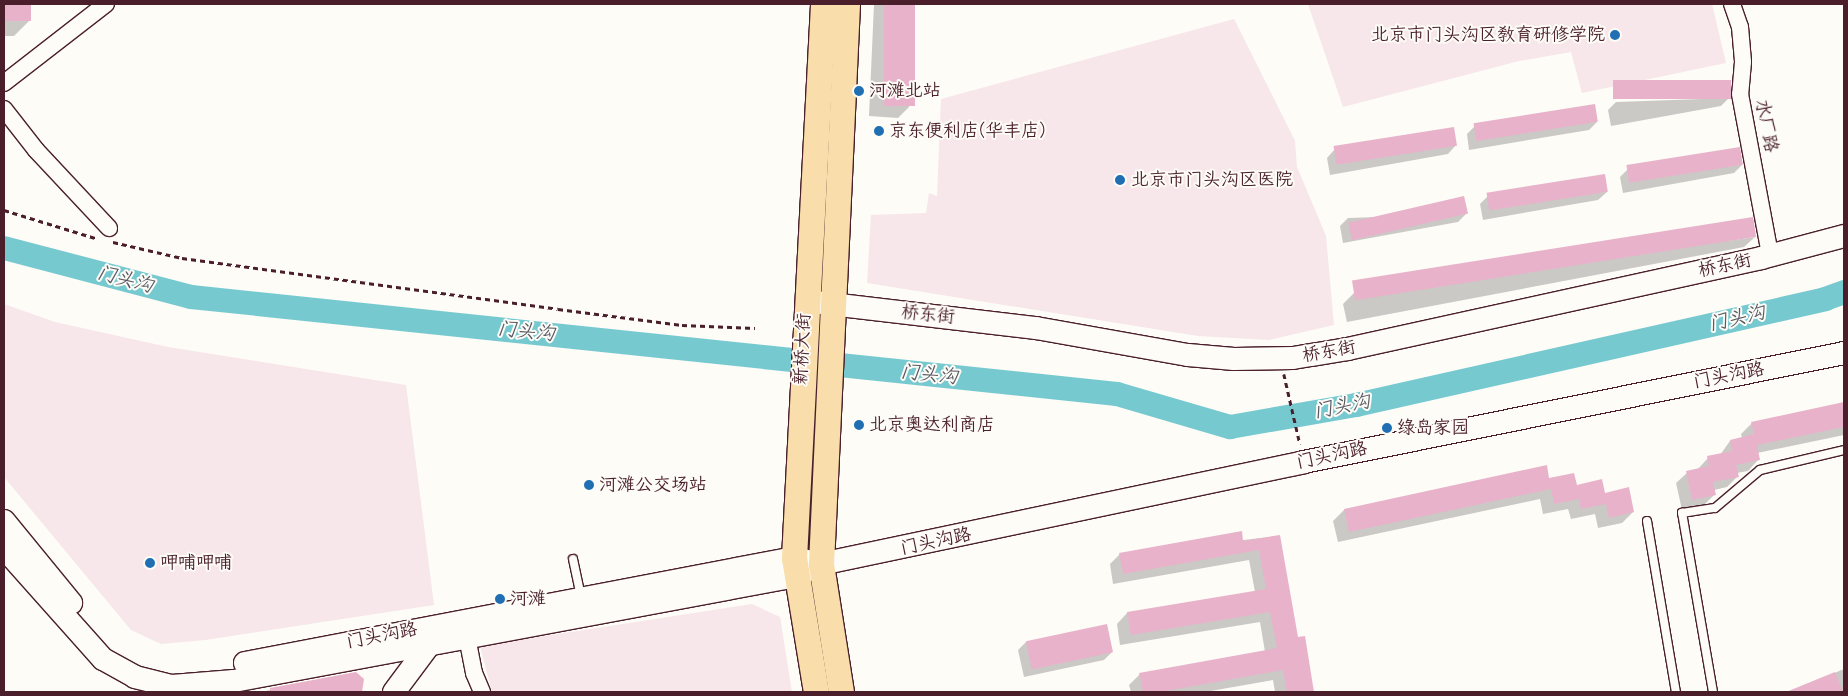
<!DOCTYPE html>
<html>
<head>
<meta charset="utf-8">
<style>
	body { margin:0 }
	#map { position:relative; width:1848px; height:696px; overflow:hidden; background:#fdfcf7; font-family:"Comic Neue","LXGW WenKai TC",sans-serif }
	div>[style] { position:absolute }
	[style*='--x'] { left:calc(var(--x)*1px); top:calc(var(--y)*1px); width:calc(var(--w)*1px); rotate:calc(var(--a)*1deg) }
	.built>* { inset:0; background:#f7e6ea }
	.shadow>* { inset:0; background:#0003 }
	.river>* { height:24px; margin:-12px; padding:0 12px; transform-origin:12px; border-radius:12px; background:#77c9d0 }
	.building>* { inset:0; background:#e8b2ca; transform-origin:0 0 }
	.path>* { height:2.5px; margin-top:-1.25px; transform-origin:0; background:repeating-linear-gradient(90deg,#4a1f2b 0 5px,transparent 0 9px) }
	.roads { filter:drop-shadow(1px 0 #4a1f2b) drop-shadow(-1px 0 #4a1f2b) drop-shadow(0 1px #4a1f2b) drop-shadow(0 -1px #4a1f2b) }
	.lane>* { height:8px; margin:-4px; padding:0 4px; transform-origin:4px; border-radius:4px; background:#fdfcf7 }
	.street>* { height:16px; margin:-8px; padding:0 8px; transform-origin:8px; border-radius:8px; background:#fdfcf7 }
	.secondary>* { height:22px; margin:-11px; padding:0 11px; transform-origin:11px; border-radius:11px; background:#fdfcf7 }
	.primary>* { height:25px; margin:-12.5px; padding:0 12.5px; transform-origin:12.5px; border-radius:12.5px; background:#f9ddab }
	.dots>* { width:14px; height:14px; translate:-50% -50%; box-sizing:border-box; border:2px solid #fdfcf7; border-radius:50% }
	span { translate:-50% -50%; white-space:nowrap; text-align:center; line-height:1.15; -webkit-text-stroke:4px #fdfcf7; paint-order:stroke }
	.poi-label { font-size:18px; color:#4a1f2b }
	.right { translate:-100% -50%; text-align:right }
	.left { translate:0 -50%; text-align:left }
	.street-label { font-size:18px; color:#4a1f2b }
	.water-label { font-size:19px; color:#5a5a65; font-style:italic }
	.frame { position:absolute; inset:0; border:5px solid #4a1f2b; pointer-events:none }
</style>
</head>
<body>
<div id="map">
	<div class="built">
		<div style="clip-path:polygon(1308px 4px,1712px 4px,1726px 63px,1582px 93px,1571px 52px,1519px 61px,1343px 107px)"></div>
		<div style="clip-path:polygon(1234px 19px,1295px 141px,1297px 167px,1326px 236px,1334px 325px,1269px 340px,1198px 336px,867px 283px,871px 215px,926px 213px,929px 193px,937px 196px,941px 99px)"></div>
		<div style="clip-path:polygon(4px 304px,55px 322px,168px 347px,406px 385px,434px 605px,205px 640px,161px 644px,131px 630px,4px 477px)"></div>
		<div style="clip-path:polygon(752px 604px,780px 617px,792px 692px,492px 692px,480px 646px)"></div>
	</div>
	<div class="shadow">
		<div style="clip-path:polygon(4px 4px,30px 4px,30px 20px,14px 36px,4px 36px)"></div>
		<div style="clip-path:polygon(874px 4px,914px 4px,909px 107px,898px 118px,869px 116px)"></div>
		<div style="clip-path:polygon(1729px 98px,1721px 106px,1611px 126px,1608px 110px,1616px 102px)"></div>
		<div style="clip-path:polygon(1597px 122px,1589px 130px,1469px 150px,1467px 134px,1475px 126px)"></div>
		<div style="clip-path:polygon(1456px 145px,1448px 154px,1330px 175px,1327px 158px,1335px 149px)"></div>
		<div style="clip-path:polygon(1742px 165px,1734px 173px,1623px 193px,1620px 177px,1628px 169px)"></div>
		<div style="clip-path:polygon(1607px 192px,1598px 200px,1483px 220px,1480px 204px,1488px 196px)"></div>
		<div style="clip-path:polygon(1466px 214px,1458px 222px,1343px 243px,1340px 226px,1348px 218px)"></div>
		<div style="clip-path:polygon(1755px 237px,1744px 247px,1347px 322px,1343px 304px,1354px 293px)"></div>
		<div style="clip-path:polygon(1844px 404px,1844px 435px,1757px 453px,1758px 460px,1748px 471px,1737px 473px,1737px 477px,1727px 487px,1714px 490px,1715px 494px,1704px 505px,1682px 510px,1676px 483px,1687px 473px,1697px 470px,1708px 458px,1720px 455px,1730px 441px,1742px 438px,1741px 434px,1752px 423px)"></div>
		<div style="clip-path:polygon(1548px 480px,1604px 494px,1633px 512px,1622px 523px,1598px 528px,1595px 514px,1571px 519px,1568px 509px,1543px 514px,1540px 499px,1338px 542px,1333px 521px,1344px 510px)"></div>
		<div style="clip-path:polygon(1279px 536px,1297px 639px,1304px 637px,1313px 692px,1275px 692px,1273px 680px,1205px 692px,1131px 692px,1129px 685px,1140px 674px,1265px 652px,1260px 622px,1120px 645px,1117px 624px,1127px 613px,1255px 592px,1249px 560px,1113px 584px,1110px 564px,1120px 554px)"></div>
		<div style="clip-path:polygon(1026px 642px,1112px 652px,1104px 660px,1024px 677px,1018px 650px)"></div>
		<div style="clip-path:polygon(1844px 669px,1844px 692px,1789px 692px)"></div>
		<div style="clip-path:polygon(355px 673px,363px 680px,360px 692px,260px 692px)"></div>
	</div>
	<div class="river">
		<div style="--x:4;--y:248;--w:193;--a:14.7"></div>
		<div style="--x:191;--y:297;--w:931;--a:5.98"></div>
		<div style="--x:1117;--y:394;--w:118;--a:16.3"></div>
		<div style="--x:1230;--y:427;--w:128;--a:-9.9"></div>
		<div style="--x:1356;--y:405;--w:481;--a:-12.7"></div>
		<div style="--x:1825;--y:299;--w:20;--a:-20"></div>
	</div>
	<div class="building">
		<div style="left:4px;top:4px;width:27px;height:17px"></div>
		<div style="left:884px;top:4px;width:31px;height:102px"></div>
		<div style="left:1731px;top:80px;width:19px;height:118px;rotate:90deg"></div>
		<div style="left:1595px;top:104px;width:18px;height:123px;rotate:81deg"></div>
		<div style="left:1454px;top:127px;width:19px;height:122px;rotate:81deg"></div>
		<div style="left:1740px;top:147px;width:18px;height:115px;rotate:81deg"></div>
		<div style="left:1605px;top:174px;width:18px;height:120px;rotate:81deg"></div>
		<div style="left:1464px;top:196px;width:18px;height:119px;rotate:77deg"></div>
		<div style="left:1753px;top:217px;width:20px;height:406px;rotate:81deg"></div>
		<div style="clip-path:polygon(1844px 402px,1844px 427px,1757px 445px,1760px 460px,1736px 465px,1739px 477px,1713px 482px,1716px 495px,1692px 500px,1686px 471px,1709px 466px,1707px 456px,1732px 451px,1730px 440px,1754px 434px,1751px 422px)"></div>
		<div style="clip-path:polygon(1547px 465px,1549px 478px,1574px 473px,1577px 485px,1602px 479px,1605px 493px,1629px 487px,1634px 512px,1609px 518px,1606px 504px,1581px 509px,1579px 499px,1554px 504px,1551px 489px,1349px 532px,1344px 509px)"></div>
		<div style="clip-path:polygon(1242px 531px,1243px 541px,1280px 535px,1298px 637px,1305px 636px,1314px 692px,1287px 692px,1283px 670px,1160px 692px,1143px 692px,1139px 673px,1277px 648px,1270px 612px,1131px 635px,1127px 612px,1266px 589px,1259px 550px,1123px 574px,1119px 553px)"></div>
		<div style="left:1107px;top:624px;width:29px;height:83px;rotate:78deg"></div>
		<div style="clip-path:polygon(356px 672px,364px 679px,362px 692px,270px 692px,270px 688px)"></div>
		<div style="clip-path:polygon(1835px 672px,1843px 692px,1786px 692px)"></div>
	</div>
	<div class="path">
		<div style="--x:4;--y:210;--w:98;--a:17.1"></div>
		<div style="--x:113;--y:242;--w:71;--a:13.1"></div>
		<div style="--x:182;--y:258;--w:379;--a:7.7"></div>
		<div style="--x:558;--y:309;--w:125;--a:7.4"></div>
		<div style="--x:682;--y:325;--w:73;--a:2.4"></div>
		<div style="--x:1284;--y:374;--w:72;--a:77.1"></div>
	</div>
	<div class="roads">
		<div class="lane">
			<div style="--x:1647;--y:521;--w:173;--a:80.4"></div>
			<div style="--x:573;--y:559;--w:38;--a:78"></div>
			<div style="--x:1713;--y:692;--w:182;--a:-99.8"></div>
			<div style="--x:1682;--y:513;--w:33;--a:-9"></div>
			<div style="--x:1715;--y:508;--w:59;--a:-40.2"></div>
			<div style="--x:1760;--y:470;--w:86;--a:-13.4"></div>
		</div>
		<div class="street">
			<div style="--x:1732;--y:4;--w:24;--a:71"></div>
			<div style="--x:1740;--y:27;--w:35;--a:85"></div>
			<div style="--x:1743;--y:62;--w:32;--a:95"></div>
			<div style="--x:1740;--y:94;--w:164;--a:79.4"></div>
			<div style="--x:4;--y:83;--w:129;--a:-37.8"></div>
			<div style="--x:4;--y:109;--w:52;--a:52"></div>
			<div style="--x:36;--y:150;--w:107;--a:46.9"></div>
			<div style="--x:467;--y:637;--w:37;--a:79"></div>
			<div style="--x:474;--y:673;--w:21;--a:67"></div>
		</div>
		<div class="secondary">
			<div style="--x:814;--y:302;--w:224;--a:6.7"></div>
			<div style="--x:1036;--y:328;--w:154;--a:10.1"></div>
			<div style="--x:1188;--y:355;--w:46;--a:5"></div>
			<div style="--x:1234;--y:359;--w:59;--a:-1"></div>
			<div style="--x:1293;--y:358;--w:56;--a:-9.3"></div>
			<div style="--x:1348;--y:349;--w:423;--a:-12.4"></div>
			<div style="--x:1761;--y:258;--w:86;--a:-14.8"></div>
			<div style="--x:4;--y:521;--w:106;--a:50.7"></div>
			<div style="--x:4;--y:548;--w:149;--a:48.3"></div>
			<div style="--x:103;--y:659;--w:37;--a:29"></div>
			<div style="--x:135;--y:677;--w:38;--a:14"></div>
			<div style="--x:172;--y:686;--w:62;--a:-4.6"></div>
			<div style="--x:234;--y:681;--w:572;--a:-10.58"></div>
			<div style="--x:796;--y:576;--w:28;--a:-26"></div>
			<div style="--x:821;--y:564;--w:494;--a:-11.9"></div>
			<div style="--x:1304;--y:462;--w:551;--a:-11.41"></div>
			<div style="--x:245;--y:663;--w:559;--a:-10.83"></div>
			<div style="--x:794;--y:558;--w:18;--a:13"></div>
			<div style="--x:394;--y:692;--w:59;--a:-53.3"></div>
			<div style="--x:429;--y:645;--w:7;--a:-98"></div>
		</div>
		<div class="primary">
			<div style="--x:816;--y:692;--w:136;--a:-99.3"></div>
			<div style="--x:794;--y:558;--w:555;--a:-87"></div>
			<div style="--x:841;--y:692;--w:130;--a:-98.9"></div>
			<div style="--x:821;--y:564;--w:561;--a:-87.34"></div>
		</div>
	</div>
	<div class="dots">
		<div style="left:1615px;top:35px;background:#1f6fb2"></div>
		<div style="left:859px;top:91px;background:#1f6fb2"></div>
		<div style="left:879px;top:131px;background:#1f6fb2"></div>
		<div style="left:1120px;top:180px;background:#1f6fb2"></div>
		<div style="left:859px;top:425px;background:#1f6fb2"></div>
		<div style="left:1387px;top:428px;background:#1f6fb2"></div>
		<div style="left:589px;top:485px;background:#1f6fb2"></div>
		<div style="left:150px;top:563px;background:#1f6fb2"></div>
		<div style="left:500px;top:599px;background:#1f6fb2"></div>
	</div>
	<div class="poi-label">
		<span class="right" style="left:1605px;top:35px">北京市门头沟区教育研修学院</span>
		<span class="left" style="left:869px;top:91px">河滩北站</span>
		<span class="left" style="left:889px;top:131px">京东便利店(华丰店)</span>
		<span class="left" style="left:1131px;top:180px">北京市门头沟区医院</span>
		<span class="left" style="left:869px;top:425px">北京奥达利商店</span>
		<span class="left" style="left:1397px;top:428px">绿岛家园</span>
		<span class="left" style="left:599px;top:485px">河滩公交场站</span>
		<span class="left" style="left:160px;top:563px">呷哺呷哺</span>
		<span class="left" style="left:510px;top:599px">河滩</span>
	</div>
	<div class="street-label">
		<span style="left:1766px;top:126px;rotate:79deg">水厂路</span>
		<span style="left:1725px;top:266px;rotate:-12deg">桥东街</span>
		<span style="left:928px;top:315px;rotate:6deg">桥东街</span>
		<span style="left:803px;top:349px;rotate:-87deg">新桥大街</span>
		<span style="left:1329px;top:352px;rotate:-10deg">桥东街</span>
		<span style="left:1729px;top:376px;rotate:-11deg">门头沟路</span>
		<span style="left:1332px;top:456px;rotate:-12deg">门头沟路</span>
		<span style="left:936px;top:542px;rotate:-12deg">门头沟路</span>
		<span style="left:382px;top:636px;rotate:-11deg">门头沟路</span>
	</div>
	<div class="water-label">
		<span style="left:125px;top:280px;rotate:15deg">门头沟</span>
		<span style="left:1737px;top:319px;rotate:-13deg">门头沟</span>
		<span style="left:526px;top:332px;rotate:6deg">门头沟</span>
		<span style="left:929px;top:375px;rotate:6deg">门头沟</span>
		<span style="left:1342px;top:407px;rotate:-11deg">门头沟</span>
	</div>
	<div class="frame"></div>
</div>
</body>
</html>
